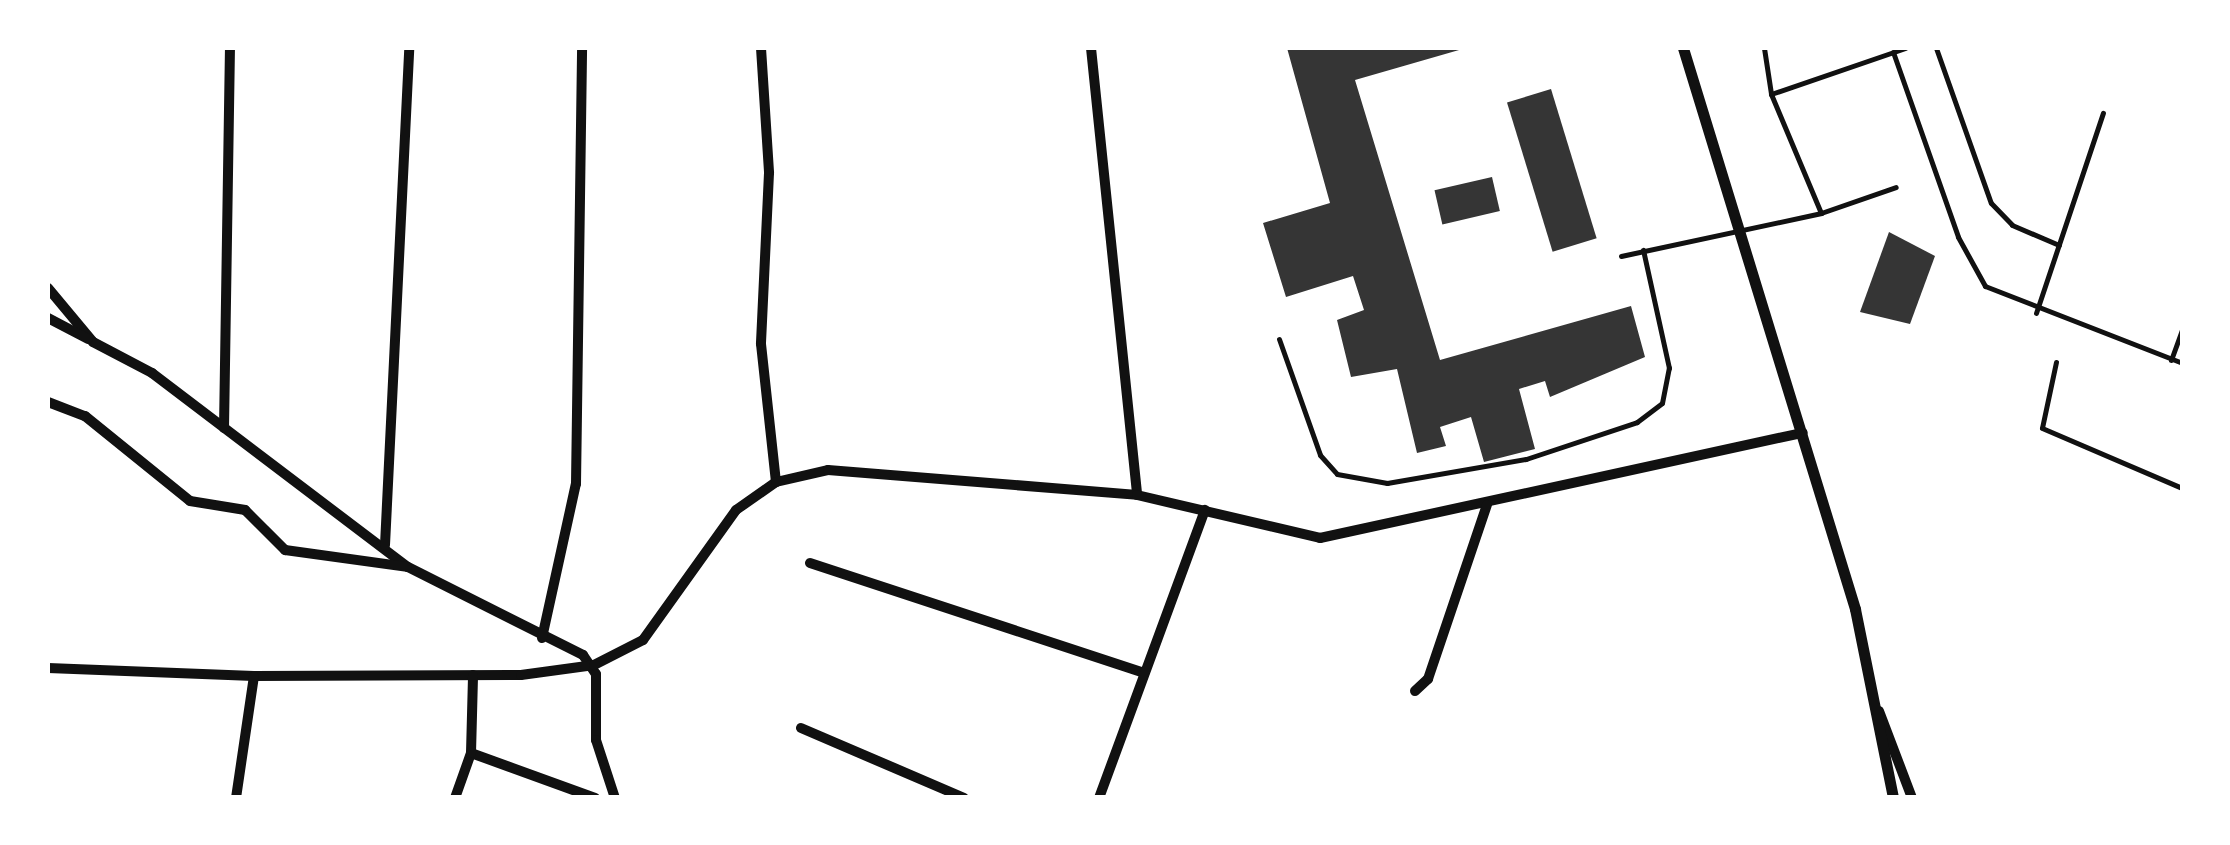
<!DOCTYPE html>
<html>
<head>
<meta charset="utf-8">
<style>
	body { margin:0 }
	#map { position:relative; width:2230px; height:845px; overflow:hidden; background:#fff; font-family:Lora,serif }
	div>[style] { position:absolute }
	[style*='--x'] { left:calc(var(--x)*1px); top:calc(var(--y)*1px); width:calc(var(--w)*1px); rotate:calc(var(--a)*1deg) }
	.building>* { inset:0; background:#353535; transform-origin:0 0 }
	.service>* { height:5px; margin:-2.5px; padding:0 2.5px; transform-origin:2.5px; border-radius:2.5px; background:#111 }
	.minor>* { height:10px; margin:-5px; padding:0 5px; transform-origin:5px; border-radius:5px; background:#111 }
	.tertiary>* { height:11px; margin:-5.5px; padding:0 5.5px; transform-origin:5.5px; border-radius:5.5px; background:#111 }
	span { translate:-50% -50%; white-space:nowrap; text-align:center; line-height:1.15; -webkit-text-stroke:9px #fff; paint-order:stroke }
	.frame { position:absolute; inset:0; border:50px solid #fff; pointer-events:none }
</style>
</head>
<body>
<div id="map">
	<div class="building">
		<div style="clip-path:polygon(1287px 48px,1466px 48px,1355px 80px,1440px 360px,1631px 306px,1645px 357px,1550px 397px,1545px 381px,1519px 389px,1535px 449px,1484px 462px,1471px 417px,1440px 427px,1446px 446px,1417px 453px,1397px 369px,1351px 377px,1337px 320px,1364px 310px,1353px 276px,1286px 297px,1263px 223px,1330px 203px)"></div>
		<div style="left:1551px;top:89px;width:156px;height:46px;rotate:73deg"></div>
		<div style="left:1492px;top:177px;width:35px;height:59px;rotate:77deg"></div>
		<div style="clip-path:polygon(1889px 232px,1935px 256px,1910px 324px,1860px 312px)"></div>
	</div>
	<div class="service">
		<div style="--x:1764;--y:48;--w:47;--a:81.3"></div>
		<div style="--x:1771;--y:94;--w:129;--a:67.2"></div>
		<div style="--x:1821;--y:213;--w:79;--a:-19.1"></div>
		<div style="--x:1936;--y:48;--w:164;--a:70.5"></div>
		<div style="--x:1991;--y:203;--w:30;--a:46"></div>
		<div style="--x:2012;--y:225;--w:51;--a:23.1"></div>
		<div style="--x:1893;--y:52;--w:196;--a:70.6"></div>
		<div style="--x:1958;--y:237;--w:56;--a:61.1"></div>
		<div style="--x:1985;--y:286;--w:212;--a:21.3"></div>
		<div style="--x:1771;--y:94;--w:142;--a:-18.9"></div>
		<div style="--x:1621;--y:256;--w:205;--a:-12.1"></div>
		<div style="--x:2036;--y:313;--w:211;--a:-71.5"></div>
		<div style="--x:1279;--y:339;--w:123;--a:70.5"></div>
		<div style="--x:1320;--y:455;--w:25;--a:48"></div>
		<div style="--x:1337;--y:474;--w:51;--a:10.2"></div>
		<div style="--x:1387;--y:483;--w:141;--a:-9.8"></div>
		<div style="--x:1526;--y:459;--w:117;--a:-18.4"></div>
		<div style="--x:1637;--y:422;--w:31;--a:-37"></div>
		<div style="--x:1662;--y:403;--w:36;--a:-79"></div>
		<div style="--x:1669;--y:368;--w:121;--a:-102.4"></div>
		<div style="--x:2171;--y:360;--w:32;--a:-70"></div>
		<div style="--x:2056;--y:362;--w:67;--a:102"></div>
		<div style="--x:2042;--y:428;--w:152;--a:23.2"></div>
	</div>
	<div class="minor">
		<div style="--x:761;--y:48;--w:125;--a:86.3"></div>
		<div style="--x:769;--y:173;--w:171;--a:92.7"></div>
		<div style="--x:761;--y:344;--w:139;--a:83.8"></div>
		<div style="--x:1091;--y:48;--w:449;--a:84.1"></div>
		<div style="--x:48;--y:288;--w:70;--a:50.2"></div>
		<div style="--x:93;--y:342;--w:67;--a:27.7"></div>
		<div style="--x:152;--y:373;--w:321;--a:37.2"></div>
		<div style="--x:408;--y:567;--w:196;--a:26.7"></div>
		<div style="--x:583;--y:655;--w:23;--a:56"></div>
		<div style="--x:596;--y:674;--w:66;--a:90"></div>
		<div style="--x:596;--y:740;--w:61;--a:71.9"></div>
		<div style="--x:48;--y:318;--w:45;--a:27.7"></div>
		<div style="--x:48;--y:402;--w:40;--a:21"></div>
		<div style="--x:85;--y:416;--w:135;--a:39"></div>
		<div style="--x:190;--y:501;--w:56;--a:9.3"></div>
		<div style="--x:245;--y:510;--w:57;--a:45"></div>
		<div style="--x:285;--y:550;--w:123;--a:7.9"></div>
		<div style="--x:224;--y:428;--w:380;--a:-89.1"></div>
		<div style="--x:385;--y:545;--w:498;--a:-87.2"></div>
		<div style="--x:810;--y:563;--w:352;--a:18.2"></div>
		<div style="--x:542;--y:638;--w:158;--a:-77.6"></div>
		<div style="--x:576;--y:484;--w:436;--a:-89.2"></div>
		<div style="--x:48;--y:668;--w:206;--a:2.2"></div>
		<div style="--x:254;--y:676;--w:267;--a:-0.2"></div>
		<div style="--x:521;--y:675;--w:74;--a:-7.8"></div>
		<div style="--x:594;--y:665;--w:55;--a:-27"></div>
		<div style="--x:643;--y:640;--w:160;--a:-54.4"></div>
		<div style="--x:736;--y:510;--w:49;--a:-35"></div>
		<div style="--x:776;--y:482;--w:53;--a:-13"></div>
		<div style="--x:828;--y:470;--w:310;--a:4.6"></div>
		<div style="--x:1137;--y:495;--w:188;--a:13.2"></div>
		<div style="--x:1320;--y:538;--w:494;--a:-12.3"></div>
		<div style="--x:1415;--y:691;--w:18;--a:-43"></div>
		<div style="--x:1428;--y:679;--w:184;--a:-71.3"></div>
		<div style="--x:1879;--y:711;--w:93;--a:69.2"></div>
		<div style="--x:801;--y:728;--w:177;--a:23.2"></div>
		<div style="--x:471;--y:753;--w:132;--a:19.9"></div>
		<div style="--x:236;--y:798;--w:123;--a:-81.6"></div>
		<div style="--x:455;--y:798;--w:48;--a:-70.4"></div>
		<div style="--x:471;--y:753;--w:78;--a:-88.5"></div>
		<div style="--x:1099;--y:798;--w:307;--a:-69.8"></div>
	</div>
	<div class="tertiary">
		<div style="--x:1683;--y:48;--w:587;--a:72.95"></div>
		<div style="--x:1855;--y:609;--w:193;--a:78.6"></div>
	</div>
	<div class="frame"></div>
</div>
</body>
</html>
